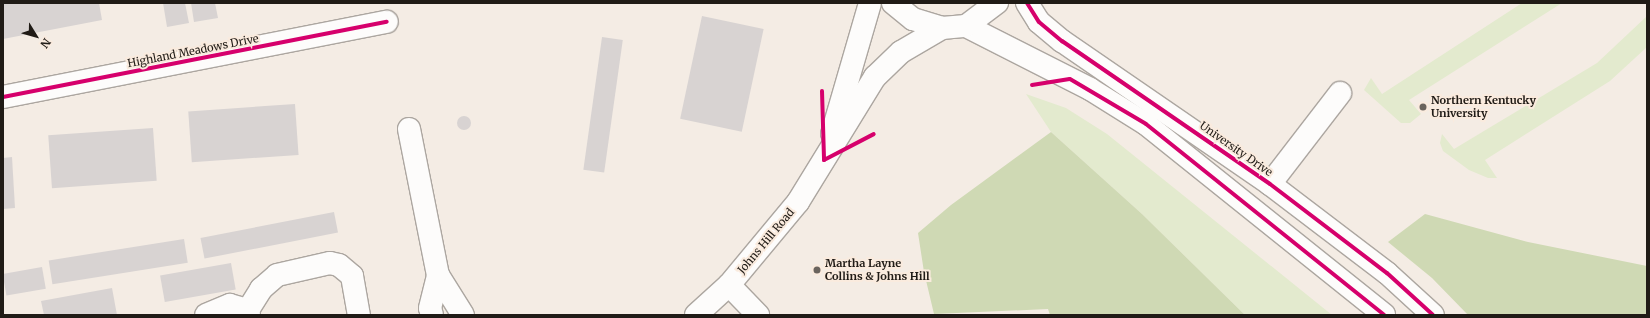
<!DOCTYPE html>
<html>
<head>
<meta charset="utf-8">
<style>
	body { margin:0 }
	#map { position:relative; width:1650px; height:318px; overflow:hidden; background:#f4ece4; font-family:Merriweather,serif }
	div>[style] { position:absolute }
	[style*='--x'] { left:calc(var(--x)*1px); top:calc(var(--y)*1px); width:calc(var(--w)*1px); rotate:calc(var(--a)*1deg) }
	.green>* { inset:0; background:#e3eace }
	.forest>* { inset:0; background:#cfd9b4 }
	.building>* { inset:0; background:#d8d3d2; transform-origin:0 0 }
	.round { border-radius:50% }
	.roads { filter:drop-shadow(1px 0 #aca6a0) drop-shadow(-1px 0 #aca6a0) drop-shadow(0 1px #aca6a0) drop-shadow(0 -1px #aca6a0) }
	.minor>* { height:22px; margin:-11px; padding:0 11px; transform-origin:11px; border-radius:11px; background:#fdfcfb }
	.tertiary>* { height:22px; margin:-11px; padding:0 11px; transform-origin:11px; border-radius:11px; background:#fdfcfb }
	.secondary>* { height:22px; margin:-11px; padding:0 11px; transform-origin:11px; border-radius:11px; background:#fdfcfb }
	.cycleway>* { height:4px; margin:-2px; padding:0 2px; transform-origin:2px; border-radius:2px; background:#d6006c }
	.dots>* { width:11px; height:11px; translate:-50% -50%; box-sizing:border-box; border:2px solid #faebde; border-radius:50% }
	span { translate:-50% -50%; white-space:nowrap; text-align:center; line-height:1.15; -webkit-text-stroke:4px #faebde; paint-order:stroke }
	.street-label { font-size:11px; color:#201b16 }
	.poi-label { font-size:11px; color:#201b16; font-weight:700 }
	.left { translate:0 -50%; text-align:left }
	.frame { position:absolute; inset:0; border:4px solid #201b16; pointer-events:none }
	.north { position:absolute; left:16px; top:16px; width:40px; height:40px; -webkit-text-stroke:3px #faebde; paint-order:stroke; rotate:127deg; font-size:11px; font-weight:700; line-height:16px; text-align:center; color:#201b16 }
	.north::after { content:''; display:block; margin:auto; width:14px; height:18px; background:#201b16; clip-path:polygon(50% 0,100% 100%,50% 72%,0 100%) }
</style>
</head>
<body>
<div id="map">
	<div class="green">
		<div style="clip-path:polygon(1522px 3px,1562px 3px,1409px 100px,1421px 114px,1410px 123px,1401px 123px,1364px 90px,1371px 78px,1382px 94px)"></div>
		<div style="clip-path:polygon(1647px 16px,1647px 47px,1610px 81px,1485px 160px,1497px 178px,1488px 178px,1469px 170px,1443px 151px,1440px 143px,1442px 134px,1454px 149px,1597px 63px)"></div>
		<div style="clip-path:polygon(1026px 94px,1066px 108px,1107px 134px,1332px 315px,1245px 315px,1142px 214px,1051px 132px)"></div>
	</div>
	<div class="forest">
		<div style="clip-path:polygon(1051px 132px,1142px 214px,1245px 315px,1050px 315px,1048px 309px,934px 314px,924px 272px,918px 233px,951px 205px)"></div>
		<div style="clip-path:polygon(1425px 214px,1528px 242px,1647px 266px,1647px 315px,1468px 315px,1432px 278px,1388px 242px)"></div>
	</div>
	<div class="building">
		<div style="clip-path:polygon(3px 3px,99px 3px,102px 20px,3px 39px)"></div>
		<div style="clip-path:polygon(163px 3px,185px 3px,189px 23px,167px 27px)"></div>
		<div style="clip-path:polygon(191px 3px,215px 3px,218px 18px,194px 22px)"></div>
		<div style="left:702px;top:16px;width:63px;height:105px;rotate:12deg"></div>
		<div style="left:602px;top:37px;width:21px;height:134px;rotate:8deg"></div>
		<div style="left:295px;top:104px;width:51px;height:107px;rotate:86deg"></div>
		<div class="round" style="left:457px;top:116px;width:14px;height:14px"></div>
		<div style="left:153px;top:128px;width:53px;height:105px;rotate:86deg"></div>
		<div style="clip-path:polygon(12px 157px,15px 208px,3px 209px,3px 158px)"></div>
		<div style="left:334px;top:212px;width:21px;height:136px;rotate:79deg"></div>
		<div style="left:184px;top:239px;width:24px;height:137px;rotate:81deg"></div>
		<div style="left:231px;top:263px;width:27px;height:72px;rotate:80deg"></div>
		<div style="left:42px;top:267px;width:22px;height:40px;rotate:80deg"></div>
		<div style="clip-path:polygon(112px 288px,117px 315px,44px 315px,41px 301px)"></div>
	</div>
	<div class="roads">
		<div class="minor">
			<div style="--x:3;--y:97;--w:391;--a:-11.1"></div>
			<div style="--x:409;--y:129;--w:149;--a:78.8"></div>
			<div style="--x:438;--y:275;--w:47;--a:58"></div>
			<div style="--x:1270;--y:184;--w:115;--a:-52.4"></div>
			<div style="--x:206;--y:315;--w:26;--a:-23"></div>
			<div style="--x:230;--y:305;--w:19;--a:16"></div>
			<div style="--x:249;--y:315;--w:5;--a:-101"></div>
			<div style="--x:248;--y:310;--w:25;--a:-58"></div>
			<div style="--x:261;--y:289;--w:21;--a:-41"></div>
			<div style="--x:277;--y:275;--w:54;--a:-12.8"></div>
			<div style="--x:330;--y:263;--w:9;--a:13"></div>
			<div style="--x:339;--y:265;--w:17;--a:40"></div>
			<div style="--x:352;--y:276;--w:40;--a:80"></div>
			<div style="--x:432;--y:315;--w:7;--a:-106"></div>
			<div style="--x:430;--y:308;--w:34;--a:-76"></div>
		</div>
		<div class="tertiary">
			<div style="--x:1027;--y:3;--w:22;--a:58"></div>
			<div style="--x:1039;--y:22;--w:30;--a:40"></div>
			<div style="--x:1062;--y:41;--w:252;--a:34.5"></div>
			<div style="--x:1270;--y:184;--w:147;--a:37.3"></div>
			<div style="--x:1387;--y:273;--w:62;--a:42.4"></div>
			<div style="--x:966;--y:26;--w:139;--a:26.9"></div>
			<div style="--x:1090;--y:89;--w:66;--a:32"></div>
			<div style="--x:1146;--y:124;--w:305;--a:38.7"></div>
			<div style="--x:729;--y:285;--w:42;--a:46"></div>
		</div>
		<div class="secondary">
			<div style="--x:893;--y:3;--w:26;--a:39"></div>
			<div style="--x:913;--y:19;--w:30;--a:17"></div>
			<div style="--x:942;--y:28;--w:24;--a:-5"></div>
			<div style="--x:966;--y:26;--w:39;--a:-37"></div>
			<div style="--x:832;--y:134;--w:136;--a:-73.8"></div>
			<div style="--x:696;--y:315;--w:45;--a:-42.3"></div>
			<div style="--x:729;--y:285;--w:108;--a:-50.3"></div>
			<div style="--x:798;--y:202;--w:147;--a:-58.4"></div>
			<div style="--x:875;--y:77;--w:36;--a:-44"></div>
			<div style="--x:901;--y:52;--w:48;--a:-30.3"></div>
		</div>
	</div>
	<div class="cycleway">
		<div style="--x:1027;--y:3;--w:22;--a:58"></div>
		<div style="--x:1039;--y:22;--w:30;--a:40"></div>
		<div style="--x:1062;--y:41;--w:252;--a:34.5"></div>
		<div style="--x:1270;--y:184;--w:147;--a:37.3"></div>
		<div style="--x:1387;--y:273;--w:62;--a:42.4"></div>
		<div style="--x:1032;--y:85;--w:38;--a:-9"></div>
		<div style="--x:1070;--y:79;--w:88;--a:30.6"></div>
		<div style="--x:1146;--y:124;--w:305;--a:38.7"></div>
		<div style="--x:822;--y:91;--w:69;--a:88.3"></div>
		<div style="--x:824;--y:160;--w:56;--a:-27.5"></div>
		<div style="--x:3;--y:97;--w:391;--a:-11.1"></div>
	</div>
	<div class="dots">
		<div style="left:1423px;top:107px;background:#6a645e"></div>
		<div style="left:817px;top:270px;background:#6a645e"></div>
	</div>
	<div class="street-label">
		<span style="left:193px;top:51px;rotate:-11deg">Highland Meadows Drive</span>
		<span style="left:1236px;top:149px;rotate:35deg">University Drive</span>
		<span style="left:766px;top:241px;rotate:-50deg">Johns Hill Road</span>
	</div>
	<div class="poi-label">
		<span class="left" style="left:1431px;top:107px">Northern Kentucky<br>University</span>
		<span class="left" style="left:825px;top:270px">Martha Layne<br>Collins &amp; Johns Hill</span>
	</div>
	<div class="frame"></div>
	<div class="north">N</div>
</div>
</body>
</html>
